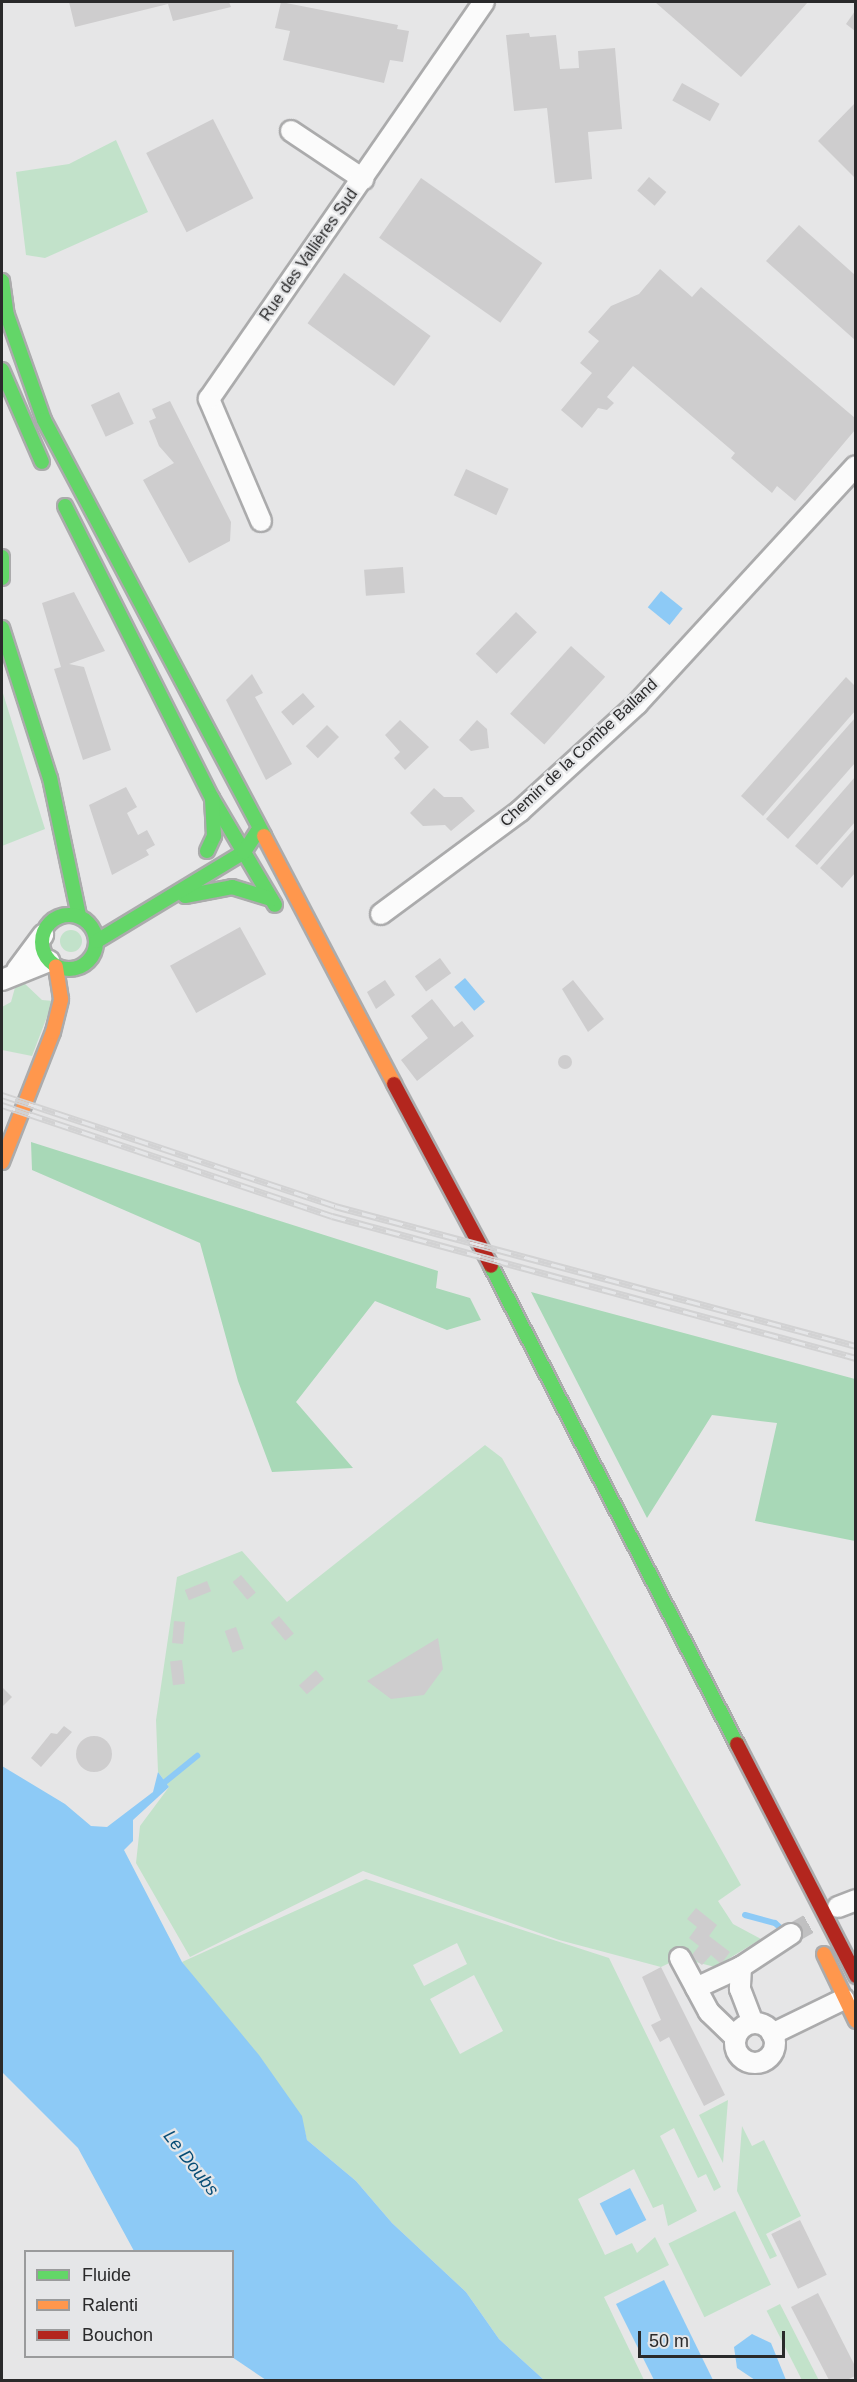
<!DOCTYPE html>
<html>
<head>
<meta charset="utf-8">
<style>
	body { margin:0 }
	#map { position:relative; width:857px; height:2382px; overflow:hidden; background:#e6e6e7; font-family:Arial,sans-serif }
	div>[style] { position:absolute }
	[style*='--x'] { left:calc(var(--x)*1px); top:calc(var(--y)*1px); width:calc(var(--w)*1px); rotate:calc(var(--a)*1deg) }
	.green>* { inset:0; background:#c2e2ca; transform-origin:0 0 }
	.round { border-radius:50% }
	.forest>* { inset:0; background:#a8d8b7 }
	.water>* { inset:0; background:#8dcaf6; transform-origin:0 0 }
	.stream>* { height:6px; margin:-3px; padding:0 3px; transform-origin:3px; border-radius:3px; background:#8dcaf6 }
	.building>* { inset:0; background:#cecdce; transform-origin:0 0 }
	.street-tunnel>* { height:20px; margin-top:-10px; transform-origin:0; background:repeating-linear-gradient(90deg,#c0c0c1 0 20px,transparent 0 30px) }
	.roads { filter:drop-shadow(2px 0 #ababac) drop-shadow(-2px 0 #ababac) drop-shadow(0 2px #ababac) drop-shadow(0 -2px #ababac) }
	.street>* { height:20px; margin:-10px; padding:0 10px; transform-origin:10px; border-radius:10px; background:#fbfbfb }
	.street>.ring { margin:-10px; padding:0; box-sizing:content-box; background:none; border:20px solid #fbfbfb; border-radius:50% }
	.fast>* { height:14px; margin:-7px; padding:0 7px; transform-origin:7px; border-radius:7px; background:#63d668 }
	.fast>.ring { margin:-7px; padding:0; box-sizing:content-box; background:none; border:14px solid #63d668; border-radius:50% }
	.slow>* { height:14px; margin:-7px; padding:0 7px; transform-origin:7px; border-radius:7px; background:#ff974d }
	.jam>* { height:14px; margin:-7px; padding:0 7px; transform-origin:7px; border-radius:7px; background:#b3261e }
	.rail>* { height:7px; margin-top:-3.5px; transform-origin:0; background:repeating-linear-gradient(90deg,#e5e6e8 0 14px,#d2d2d3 0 28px); box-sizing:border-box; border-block:2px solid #d2d2d3 }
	span { translate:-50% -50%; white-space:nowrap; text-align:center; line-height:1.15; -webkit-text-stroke:4.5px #e5e6e8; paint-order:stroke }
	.street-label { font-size:16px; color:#2a2a2b }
	.water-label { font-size:18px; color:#084d76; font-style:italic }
	.frame { position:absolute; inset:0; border:3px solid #2a2a2b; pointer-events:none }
	.legend { position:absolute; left:24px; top:2250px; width:210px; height:108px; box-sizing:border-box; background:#e5e6e8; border:2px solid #9a9b9c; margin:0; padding:8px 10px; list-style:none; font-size:18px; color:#2a2a2b }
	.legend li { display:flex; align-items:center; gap:12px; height:30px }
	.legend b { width:30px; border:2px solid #9a9b9c }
	.scale { position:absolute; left:638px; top:2331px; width:147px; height:27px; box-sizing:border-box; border:3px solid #2a2a2b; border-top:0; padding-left:8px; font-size:18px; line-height:21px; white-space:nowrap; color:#2a2a2b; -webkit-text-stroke:4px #e5e6e8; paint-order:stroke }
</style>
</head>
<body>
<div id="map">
	<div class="green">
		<div style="clip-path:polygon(116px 140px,148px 212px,45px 258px,26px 255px,16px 172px,69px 164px)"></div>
		<div style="clip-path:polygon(2px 690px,45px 829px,2px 846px)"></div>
		<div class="round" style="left:60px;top:930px;width:22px;height:22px"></div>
		<div style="clip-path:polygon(23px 982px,42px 1000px,53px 1001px,32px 1056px,2px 1050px,2px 1007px,11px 1002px,16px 984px)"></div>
		<div style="clip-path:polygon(485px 1445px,502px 1458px,741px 1885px,718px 1901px,733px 1924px,761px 1939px,715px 1967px,680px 1958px,661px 1967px,559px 1940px,363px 1871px,190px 1957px,136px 1863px,140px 1826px,169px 1787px,158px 1772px,156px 1720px,177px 1577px,242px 1551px,287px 1602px)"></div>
		<div style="clip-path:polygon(evenodd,366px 1879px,609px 1958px,721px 2187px,714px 2191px,706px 2174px,698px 2178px,674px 2128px,660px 2136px,697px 2211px,668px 2226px,663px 2204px,653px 2208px,634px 2169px,578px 2199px,605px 2255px,632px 2243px,637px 2253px,655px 2237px,669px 2265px,604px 2297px,644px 2380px,544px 2380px,499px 2339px,466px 2292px,392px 2223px,356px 2181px,307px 2140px,301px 2116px,182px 1962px,366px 1879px,457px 1943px,467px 1964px,424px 1986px,413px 1965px,457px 1943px,366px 1879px,474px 1975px,503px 2031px,460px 2054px,430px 1999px,474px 1975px)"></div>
		<div style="clip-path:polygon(728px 2100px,723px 2163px,699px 2115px)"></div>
		<div style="clip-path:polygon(742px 2126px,752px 2146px,764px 2140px,801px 2216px,766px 2234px,777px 2256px,770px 2259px,737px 2191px)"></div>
		<div style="left:735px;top:2211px;width:82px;height:74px;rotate:64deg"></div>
		<div style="left:780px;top:2304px;width:85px;height:15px;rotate:63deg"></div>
	</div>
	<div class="forest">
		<div style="clip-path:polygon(31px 1142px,438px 1271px,436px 1288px,470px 1298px,481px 1320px,447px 1330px,375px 1301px,296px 1402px,353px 1468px,272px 1472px,238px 1381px,200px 1243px,32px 1170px)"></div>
		<div style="clip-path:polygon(531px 1292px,855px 1379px,855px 1541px,755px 1521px,777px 1423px,712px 1415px,647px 1518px)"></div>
	</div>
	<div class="water">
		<div style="left:661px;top:591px;width:28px;height:21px;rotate:39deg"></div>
		<div style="left:465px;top:978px;width:31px;height:14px;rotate:50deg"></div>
		<div style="clip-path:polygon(2px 1766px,65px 1804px,91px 1826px,107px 1827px,153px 1792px,158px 1772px,169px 1787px,133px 1820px,133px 1841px,124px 1850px,182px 1962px,259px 2055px,302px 2116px,307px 2140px,356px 2181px,392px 2223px,466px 2292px,499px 2339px,544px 2380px,266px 2380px,232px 2357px,232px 2252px,134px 2251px,78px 2148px,2px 2072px)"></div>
		<div style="left:630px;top:2188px;width:36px;height:34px;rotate:63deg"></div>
		<div style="clip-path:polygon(664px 2280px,713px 2380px,654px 2380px,616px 2304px)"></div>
		<div style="clip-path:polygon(752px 2334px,771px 2343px,786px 2380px,755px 2380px,737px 2368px,734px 2347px)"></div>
	</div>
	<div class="stream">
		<div style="--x:160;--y:1786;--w:48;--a:-39"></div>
		<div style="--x:745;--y:1915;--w:31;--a:15"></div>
		<div style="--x:775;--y:1923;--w:13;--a:42"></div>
	</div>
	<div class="building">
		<div style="clip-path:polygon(69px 2px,229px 2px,231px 7px,173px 21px,168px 4px,75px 27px)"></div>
		<div style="clip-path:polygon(281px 2px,398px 25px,397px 29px,409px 31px,403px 62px,390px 60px,384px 83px,283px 60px,290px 31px,275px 28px)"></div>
		<div style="clip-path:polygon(655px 2px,808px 2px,741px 77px)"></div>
		<div style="clip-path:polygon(855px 11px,855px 31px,846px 24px)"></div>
		<div style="clip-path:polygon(529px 33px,530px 37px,556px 35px,560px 69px,579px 68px,578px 51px,615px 48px,622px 129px,588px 132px,592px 179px,555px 183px,547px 108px,514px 111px,506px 35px)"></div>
		<div style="left:682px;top:83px;width:43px;height:20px;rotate:29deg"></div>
		<div style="clip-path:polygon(855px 103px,855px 178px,818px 141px)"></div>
		<div style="left:213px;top:119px;width:89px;height:75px;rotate:63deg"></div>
		<div style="left:649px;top:177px;width:23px;height:18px;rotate:41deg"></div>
		<div style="left:421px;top:178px;width:148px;height:73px;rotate:35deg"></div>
		<div style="clip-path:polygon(799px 225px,855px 275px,855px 340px,766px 261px)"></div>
		<div style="clip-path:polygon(660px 269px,692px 297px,701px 287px,855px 418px,855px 430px,795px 501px,777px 486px,772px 493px,731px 458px,735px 453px,633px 366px,607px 397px,614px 403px,607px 410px,598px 408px,582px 428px,561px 410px,592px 373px,580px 363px,599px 341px,588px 332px,611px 306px,639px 294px)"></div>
		<div style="left:344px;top:273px;width:107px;height:62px;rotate:36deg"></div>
		<div style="left:119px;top:392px;width:35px;height:31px;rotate:65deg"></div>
		<div style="clip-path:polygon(170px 401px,231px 522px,230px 541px,189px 563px,143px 480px,174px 463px,159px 446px,149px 421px,156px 418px,152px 409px)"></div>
		<div style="left:466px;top:469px;width:47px;height:29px;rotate:25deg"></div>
		<div style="left:403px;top:567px;width:26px;height:39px;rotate:86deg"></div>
		<div style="clip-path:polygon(74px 592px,105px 651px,69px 664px,84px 667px,111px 750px,83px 760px,54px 669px,61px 667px,42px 603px)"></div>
		<div style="left:516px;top:612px;width:29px;height:58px;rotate:44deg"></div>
		<div style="left:571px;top:646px;width:46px;height:91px;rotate:42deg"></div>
		<div style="clip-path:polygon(252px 674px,263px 693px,255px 697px,292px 764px,266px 780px,226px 700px)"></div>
		<div style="clip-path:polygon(846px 677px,855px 686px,855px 711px,763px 816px,741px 796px)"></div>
		<div style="left:303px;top:693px;width:18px;height:29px;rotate:49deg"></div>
		<div style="clip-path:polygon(855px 718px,855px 763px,788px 839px,766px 819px)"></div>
		<div style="clip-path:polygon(400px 720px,429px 747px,405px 770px,394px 758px,400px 752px,385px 735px)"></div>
		<div style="clip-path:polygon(477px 720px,487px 729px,489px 748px,471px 751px,459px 740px)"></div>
		<div style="left:327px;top:725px;width:17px;height:30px;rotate:45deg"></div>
		<div style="clip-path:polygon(855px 777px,855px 822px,817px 865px,795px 846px)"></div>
		<div style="clip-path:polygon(126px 787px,137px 807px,127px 813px,138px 835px,147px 830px,155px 845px,146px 850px,149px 855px,112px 875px,89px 805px)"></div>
		<div style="clip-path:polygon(434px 788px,444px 797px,462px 797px,475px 811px,451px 831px,445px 825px,423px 826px,410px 813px)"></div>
		<div style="clip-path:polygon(855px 828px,855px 873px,842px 888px,820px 868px)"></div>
		<div style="left:240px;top:927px;width:54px;height:80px;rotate:61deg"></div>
		<div style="left:440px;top:958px;width:19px;height:31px;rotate:54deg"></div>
		<div style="clip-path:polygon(385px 980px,395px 995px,376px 1009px,367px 992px)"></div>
		<div style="clip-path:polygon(573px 980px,604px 1019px,588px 1032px,562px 989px)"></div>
		<div style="clip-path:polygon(432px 999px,454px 1027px,462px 1021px,474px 1036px,417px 1081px,401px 1060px,428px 1038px,411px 1016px)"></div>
		<div class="round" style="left:558px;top:1055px;width:14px;height:14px"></div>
		<div style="left:241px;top:1575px;width:23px;height:11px;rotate:50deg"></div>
		<div style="left:207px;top:1581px;width:11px;height:24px;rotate:68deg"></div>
		<div style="left:279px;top:1616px;width:23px;height:11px;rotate:50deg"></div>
		<div style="left:174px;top:1621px;width:11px;height:22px;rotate:5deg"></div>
		<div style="left:236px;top:1627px;width:23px;height:12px;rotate:70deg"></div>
		<div style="clip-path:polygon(438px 1638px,443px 1669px,424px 1695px,391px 1699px,367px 1681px)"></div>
		<div style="left:182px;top:1660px;width:24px;height:12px;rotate:83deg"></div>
		<div style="left:316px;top:1670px;width:12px;height:23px;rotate:48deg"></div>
		<div style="clip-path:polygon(2px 1687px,12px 1697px,2px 1707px)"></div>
		<div style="clip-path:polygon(64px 1726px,72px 1732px,41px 1767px,31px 1758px,51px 1733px,57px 1734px)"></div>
		<div class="round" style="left:76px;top:1736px;width:36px;height:36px"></div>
		<div style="clip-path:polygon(696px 1908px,717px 1925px,709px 1936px,730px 1952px,721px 1964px,711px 1955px,702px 1965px,691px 1956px,699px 1946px,689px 1938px,697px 1927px,687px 1919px)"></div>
		<div style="clip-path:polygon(661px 1967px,725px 2095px,704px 2106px,669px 2037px,660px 2042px,651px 2025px,661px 2020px,642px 1977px)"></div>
		<div style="left:800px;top:2220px;width:61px;height:32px;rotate:64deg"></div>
		<div style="clip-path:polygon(818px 2293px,855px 2366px,855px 2376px,847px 2380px,829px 2380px,791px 2307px)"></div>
	</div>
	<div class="street-tunnel">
		<div style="--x:791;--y:1934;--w:48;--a:-29.7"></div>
	</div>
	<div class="roads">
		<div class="street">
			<div style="--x:291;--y:131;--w:87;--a:33.7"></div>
			<div style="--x:261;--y:521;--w:133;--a:-113.1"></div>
			<div style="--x:209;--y:399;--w:483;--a:-55.3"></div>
			<div style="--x:381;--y:914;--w:173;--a:-36.5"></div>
			<div style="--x:520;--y:811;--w:159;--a:-42.4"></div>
			<div style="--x:637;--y:704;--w:323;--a:-47.4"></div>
			<div style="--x:17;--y:970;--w:44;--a:-53.4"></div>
			<div style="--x:2;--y:980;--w:51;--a:-22"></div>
			<div style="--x:838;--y:1907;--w:19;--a:-21"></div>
			<div style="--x:680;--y:1958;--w:61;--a:61.8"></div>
			<div style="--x:709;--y:2012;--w:36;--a:44"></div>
			<div style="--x:741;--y:1967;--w:22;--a:93"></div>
			<div style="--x:740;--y:1989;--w:36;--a:69"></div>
			<div style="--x:696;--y:1988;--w:50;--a:-25"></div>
			<div style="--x:741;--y:1967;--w:60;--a:-33.4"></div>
			<div class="ring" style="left:735px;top:2023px;width:20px;height:20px"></div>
			<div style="--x:772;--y:2034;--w:80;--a:-25.9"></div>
		</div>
		<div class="fast">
			<div style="--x:2;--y:281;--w:34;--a:82"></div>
			<div style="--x:7;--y:315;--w:111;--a:70.6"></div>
			<div style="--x:44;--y:420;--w:471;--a:62.1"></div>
			<div style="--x:2;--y:370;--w:100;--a:66.5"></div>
			<div style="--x:65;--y:506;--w:327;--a:63.3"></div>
			<div style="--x:212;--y:798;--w:124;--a:59.5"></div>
			<div style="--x:2;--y:557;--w:21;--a:90"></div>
			<div style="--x:2;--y:628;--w:157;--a:72.3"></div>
			<div style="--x:50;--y:778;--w:141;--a:78.1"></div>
			<div style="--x:207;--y:851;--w:17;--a:-65"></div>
			<div style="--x:214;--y:836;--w:38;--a:-93"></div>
			<div style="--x:185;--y:896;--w:48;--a:-10.8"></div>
			<div style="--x:232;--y:887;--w:41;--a:17.1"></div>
			<div class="ring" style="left:42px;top:915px;width:40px;height:40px"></div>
			<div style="--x:97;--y:941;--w:172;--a:-31.2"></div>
			<div style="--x:244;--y:852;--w:24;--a:-57"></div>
			<div style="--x:491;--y:1266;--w:538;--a:62.77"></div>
		</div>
		<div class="slow">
			<div style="--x:264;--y:836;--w:280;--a:62.3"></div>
			<div style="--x:2;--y:1162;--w:140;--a:-68.6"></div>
			<div style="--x:53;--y:1032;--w:34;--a:-76"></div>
			<div style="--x:61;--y:999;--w:33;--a:-99"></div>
			<div style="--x:824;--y:1954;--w:74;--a:64.5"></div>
		</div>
		<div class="jam">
			<div style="--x:394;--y:1084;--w:206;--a:61.9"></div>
			<div style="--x:737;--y:1744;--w:261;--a:62.8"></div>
		</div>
	</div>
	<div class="rail">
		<div style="--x:2;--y:1095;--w:351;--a:18.4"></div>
		<div style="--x:335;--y:1206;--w:539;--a:15.04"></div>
		<div style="--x:2;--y:1105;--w:348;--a:18.6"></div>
		<div style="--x:332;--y:1216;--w:543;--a:15.16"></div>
	</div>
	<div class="street-label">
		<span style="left:309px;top:255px;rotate:-55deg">Rue des Vallières Sud</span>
		<span style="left:579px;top:753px;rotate:-43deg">Chemin de la Combe Balland</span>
	</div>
	<div class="water-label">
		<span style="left:191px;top:2163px;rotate:52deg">Le Doubs</span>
	</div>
	<div class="frame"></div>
	<ul class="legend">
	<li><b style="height:8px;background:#63d668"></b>Fluide</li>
	<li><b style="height:8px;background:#ff974d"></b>Ralenti</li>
	<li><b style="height:8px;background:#b3261e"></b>Bouchon</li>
	</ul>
	<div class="scale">50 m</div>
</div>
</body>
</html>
